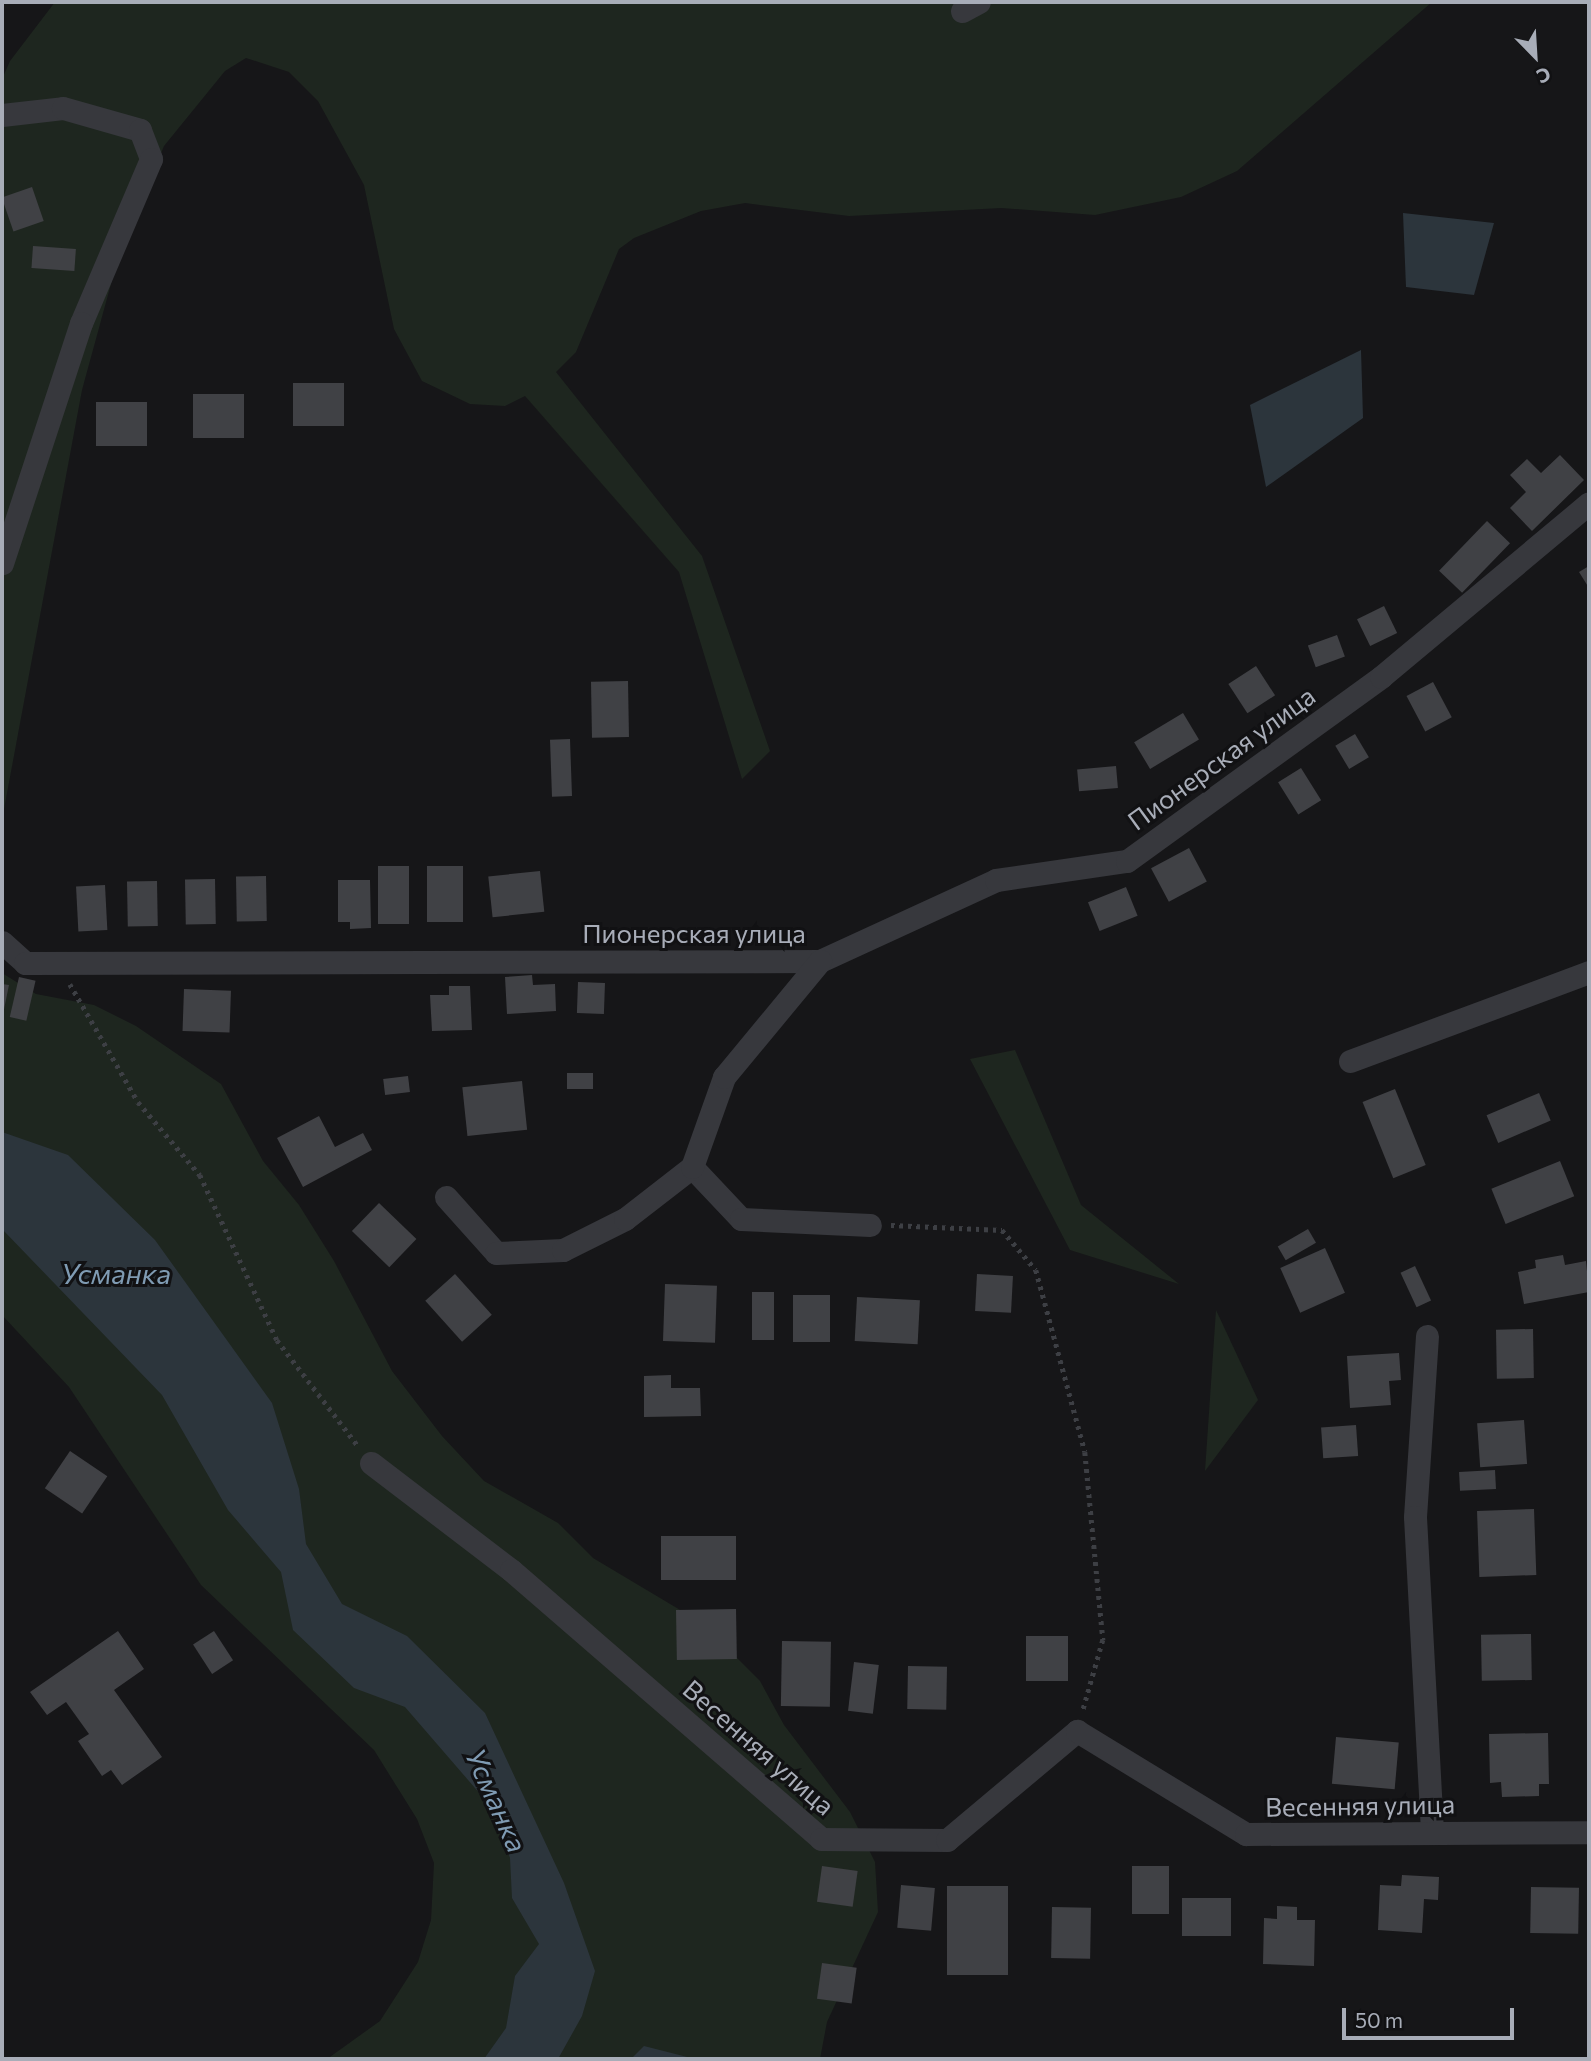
<!DOCTYPE html>
<html>
<head>
<meta charset="utf-8">
<style>
	body { margin:0 }
	#map { position:relative; width:1591px; height:2061px; overflow:hidden; background:#161618; font-family:Commissioner,sans-serif }
	div>[style] { position:absolute }
	[style*='--x'] { left:calc(var(--x)*1px); top:calc(var(--y)*1px); width:calc(var(--w)*1px); rotate:calc(var(--a)*1deg) }
	.green>* { inset:0; background:#1e261f }
	.water>* { inset:0; background:#2c353c }
	.building>* { inset:0; background:#404145; transform-origin:0 0 }
	.path>* { height:4.5px; margin-top:-2.25px; transform-origin:0; background:repeating-linear-gradient(90deg,#3d3f44 0 3.5px,transparent 0 8.5px) }
	.minor>* { height:23px; margin:-11.5px; padding:0 11.5px; transform-origin:11.5px; border-radius:11.5px; background:#37383d }
	span { translate:-50% -50%; white-space:nowrap; text-align:center; line-height:1.15; -webkit-text-stroke:6px #111113; paint-order:stroke }
	.street-label { font-size:26px; color:#a8adb8 }
	.water-label { font-size:28px; color:#7f9bb3; font-style:italic }
	.frame { position:absolute; inset:0; border:4px solid #a8adb8; pointer-events:none }
	.north { position:absolute; left:1500px; top:21px; width:70px; height:70px; -webkit-text-stroke:5px #111113; paint-order:stroke; rotate:156deg; font-size:19px; font-weight:700; line-height:28px; text-align:center; color:#a8adb8 }
	.north::after { content:''; display:block; margin:auto; width:24px; height:32px; background:#a8adb8; clip-path:polygon(50% 0,100% 100%,50% 72%,0 100%) }
	.scale { position:absolute; left:1342px; top:2008px; width:172px; height:32px; box-sizing:border-box; border:4px solid #a8adb8; border-top:0; padding-left:9px; font-size:21px; line-height:24px; white-space:nowrap; color:#a8adb8; -webkit-text-stroke:5px #111113; paint-order:stroke }
</style>
</head>
<body>
<div id="map">
	<div class="green">
		<div style="clip-path:polygon(55px 2px,1432px 2px,1237px 171px,1181px 197px,1095px 215px,1001px 208px,849px 216px,745px 203px,701px 211px,634px 238px,619px 249px,576px 352px,556px 372px,702px 556px,770px 751px,742px 779px,679px 572px,525px 396px,505px 406px,470px 404px,422px 381px,394px 329px,364px 185px,318px 101px,289px 72px,246px 58px,225px 71px,164px 146px,117px 262px,82px 390px,2px 820px,2px 79px,10px 61px)"></div>
		<div style="clip-path:polygon(2px 973px,36px 994px,94px 1005px,136px 1026px,221px 1084px,263px 1161px,299px 1205px,334px 1261px,392px 1371px,442px 1436px,484px 1481px,558px 1523px,593px 1558px,702px 1623px,760px 1681px,784px 1725px,850px 1812px,875px 1862px,878px 1912px,827px 2022px,820px 2059px,327px 2059px,380px 2021px,418px 1962px,431px 1920px,434px 1863px,417px 1819px,374px 1750px,201px 1585px,69px 1387px,2px 1315px)"></div>
		<div style="clip-path:polygon(1015px 1050px,1081px 1205px,1179px 1284px,1070px 1250px,970px 1059px)"></div>
		<div style="clip-path:polygon(1216px 1310px,1258px 1400px,1205px 1471px)"></div>
	</div>
	<div class="water">
		<div style="clip-path:polygon(1403px 213px,1494px 223px,1474px 295px,1406px 287px)"></div>
		<div style="clip-path:polygon(1361px 350px,1363px 418px,1266px 487px,1250px 405px)"></div>
		<div style="clip-path:polygon(2px 1132px,68px 1155px,155px 1240px,272px 1403px,299px 1489px,306px 1544px,342px 1604px,407px 1636px,485px 1713px,564px 1883px,595px 1971px,582px 2016px,558px 2059px,484px 2059px,506px 2028px,515px 1976px,539px 1944px,512px 1898px,510px 1858px,494px 1810px,405px 1707px,354px 1688px,293px 1630px,281px 1572px,228px 1510px,162px 1395px,2px 1229px)"></div>
		<div style="clip-path:polygon(644px 2046px,695px 2059px,631px 2059px)"></div>
	</div>
	<div class="building">
		<div style="left:32px;top:187px;width:36px;height:32px;rotate:71deg"></div>
		<div style="left:33px;top:246px;width:43px;height:22px;rotate:4deg"></div>
		<div style="left:344px;top:383px;width:43px;height:51px;rotate:90deg"></div>
		<div style="left:244px;top:394px;width:44px;height:51px;rotate:90deg"></div>
		<div style="left:147px;top:402px;width:44px;height:51px;rotate:90deg"></div>
		<div style="clip-path:polygon(1560px 455px,1584px 480px,1532px 531px,1510px 508px,1526px 492px,1510px 475px,1527px 459px,1541px 473px)"></div>
		<div style="left:1487px;top:521px;width:32px;height:69px;rotate:44deg"></div>
		<div style="clip-path:polygon(1589px 566px,1589px 588px,1579px 572px)"></div>
		<div style="left:1384px;top:606px;width:30px;height:30px;rotate:64deg"></div>
		<div style="left:1337px;top:635px;width:23px;height:31px;rotate:70deg"></div>
		<div style="left:1256px;top:666px;width:35px;height:33px;rotate:57deg"></div>
		<div style="left:628px;top:681px;width:56px;height:37px;rotate:89deg"></div>
		<div style="left:1433px;top:682px;width:40px;height:30px;rotate:62deg"></div>
		<div style="left:1183px;top:713px;width:31px;height:57px;rotate:59deg"></div>
		<div style="left:1355px;top:734px;width:27px;height:23px;rotate:59deg"></div>
		<div style="left:570px;top:739px;width:57px;height:20px;rotate:88deg"></div>
		<div style="left:1116px;top:766px;width:22px;height:39px;rotate:85deg"></div>
		<div style="left:1301px;top:768px;width:38px;height:27px;rotate:58deg"></div>
		<div style="left:1189px;top:848px;width:38px;height:43px;rotate:62deg"></div>
		<div style="left:378px;top:866px;width:31px;height:58px"></div>
		<div style="left:427px;top:866px;width:36px;height:56px"></div>
		<div style="left:540px;top:871px;width:41px;height:52px;rotate:84deg"></div>
		<div style="left:266px;top:876px;width:45px;height:30px;rotate:89deg"></div>
		<div style="left:215px;top:879px;width:45px;height:30px;rotate:89deg"></div>
		<div style="clip-path:polygon(338px 880px,370px 880px,371px 928px,350px 929px,350px 922px,338px 922px)"></div>
		<div style="left:157px;top:881px;width:45px;height:30px;rotate:89deg"></div>
		<div style="left:105px;top:885px;width:45px;height:29px;rotate:87deg"></div>
		<div style="left:1126px;top:887px;width:31px;height:41px;rotate:68deg"></div>
		<div style="clip-path:polygon(532px 975px,533px 985px,555px 984px,556px 1011px,507px 1014px,505px 977px)"></div>
		<div style="left:19px;top:977px;width:17px;height:41px;rotate:13deg"></div>
		<div style="left:578px;top:982px;width:27px;height:31px;rotate:2deg"></div>
		<div style="clip-path:polygon(2px 984px,9px 985px,3px 1014px,2px 1014px)"></div>
		<div style="clip-path:polygon(449px 986px,470px 986px,472px 1030px,432px 1031px,430px 995px,449px 995px)"></div>
		<div style="left:184px;top:989px;width:47px;height:42px;rotate:2deg"></div>
		<div style="left:567px;top:1073px;width:26px;height:16px"></div>
		<div style="left:408px;top:1076px;width:16px;height:25px;rotate:83deg"></div>
		<div style="left:522px;top:1081px;width:49px;height:60px;rotate:84deg"></div>
		<div style="left:1395px;top:1089px;width:82px;height:35px;rotate:68deg"></div>
		<div style="left:1539px;top:1093px;width:30px;height:57px;rotate:67deg"></div>
		<div style="clip-path:polygon(319px 1116px,335px 1147px,363px 1133px,372px 1150px,303px 1187px,277px 1138px)"></div>
		<div style="left:1560px;top:1161px;width:38px;height:74px;rotate:68deg"></div>
		<div style="left:379px;top:1203px;width:52px;height:39px;rotate:44deg"></div>
		<div style="left:1308px;top:1229px;width:16px;height:35px;rotate:60deg"></div>
		<div style="left:1325px;top:1248px;width:49px;height:49px;rotate:66deg"></div>
		<div style="clip-path:polygon(1563px 1255px,1565px 1265px,1586px 1261px,1589px 1292px,1524px 1304px,1518px 1272px,1536px 1268px,1535px 1260px)"></div>
		<div style="left:1415px;top:1266px;width:38px;height:16px;rotate:65deg"></div>
		<div style="left:455px;top:1274px;width:55px;height:40px;rotate:48deg"></div>
		<div style="left:977px;top:1274px;width:36px;height:37px;rotate:3deg"></div>
		<div style="left:665px;top:1284px;width:52px;height:57px;rotate:2deg"></div>
		<div style="left:752px;top:1292px;width:22px;height:48px"></div>
		<div style="left:793px;top:1295px;width:37px;height:47px"></div>
		<div style="left:857px;top:1297px;width:63px;height:44px;rotate:3deg"></div>
		<div style="left:1533px;top:1329px;width:49px;height:37px;rotate:89deg"></div>
		<div style="clip-path:polygon(1399px 1353px,1401px 1380px,1389px 1381px,1391px 1405px,1350px 1408px,1347px 1356px)"></div>
		<div style="clip-path:polygon(671px 1375px,671px 1388px,700px 1388px,701px 1416px,644px 1417px,644px 1376px)"></div>
		<div style="left:1524px;top:1420px;width:44px;height:47px;rotate:86deg"></div>
		<div style="left:1356px;top:1425px;width:31px;height:35px;rotate:86deg"></div>
		<div style="left:70px;top:1451px;width:45px;height:45px;rotate:34deg"></div>
		<div style="left:1495px;top:1470px;width:19px;height:36px;rotate:87deg"></div>
		<div style="left:1534px;top:1509px;width:66px;height:57px;rotate:88deg"></div>
		<div style="left:736px;top:1536px;width:44px;height:75px;rotate:90deg"></div>
		<div style="left:736px;top:1609px;width:50px;height:60px;rotate:89deg"></div>
		<div style="clip-path:polygon(118px 1631px,144px 1669px,114px 1690px,162px 1757px,122px 1785px,111px 1770px,102px 1776px,78px 1741px,89px 1734px,66px 1702px,47px 1715px,30px 1692px)"></div>
		<div style="left:214px;top:1631px;width:35px;height:25px;rotate:57deg"></div>
		<div style="left:1531px;top:1634px;width:46px;height:50px;rotate:89deg"></div>
		<div style="left:1026px;top:1636px;width:42px;height:45px"></div>
		<div style="left:782px;top:1641px;width:49px;height:65px;rotate:1deg"></div>
		<div style="left:854px;top:1662px;width:25px;height:49px;rotate:7deg"></div>
		<div style="left:908px;top:1666px;width:39px;height:43px;rotate:1deg"></div>
		<div style="clip-path:polygon(1548px 1733px,1549px 1784px,1539px 1784px,1539px 1796px,1502px 1797px,1501px 1782px,1490px 1783px,1489px 1734px)"></div>
		<div style="left:1336px;top:1737px;width:63px;height:47px;rotate:5deg"></div>
		<div style="left:822px;top:1866px;width:36px;height:36px;rotate:8deg"></div>
		<div style="left:1132px;top:1866px;width:37px;height:48px"></div>
		<div style="clip-path:polygon(1402px 1875px,1439px 1877px,1438px 1900px,1424px 1899px,1422px 1933px,1378px 1930px,1380px 1885px,1401px 1886px)"></div>
		<div style="left:901px;top:1885px;width:34px;height:43px;rotate:5deg"></div>
		<div style="left:947px;top:1886px;width:61px;height:89px"></div>
		<div style="left:1531px;top:1887px;width:48px;height:46px;rotate:1deg"></div>
		<div style="left:1182px;top:1898px;width:49px;height:38px"></div>
		<div style="clip-path:polygon(1277px 1906px,1297px 1907px,1297px 1920px,1315px 1920px,1314px 1966px,1263px 1964px,1264px 1918px,1277px 1919px)"></div>
		<div style="left:1052px;top:1907px;width:39px;height:51px;rotate:1deg"></div>
		<div style="left:822px;top:1963px;width:35px;height:36px;rotate:8deg"></div>
	</div>
	<div class="path">
		<div style="--x:70;--y:984;--w:136;--a:60"></div>
		<div style="--x:138;--y:1102;--w:96;--a:49.7"></div>
		<div style="--x:200;--y:1175;--w:182;--a:65"></div>
		<div style="--x:277;--y:1340;--w:133;--a:52.6"></div>
		<div style="--x:891;--y:1225;--w:111;--a:2.6"></div>
		<div style="--x:1002;--y:1230;--w:52;--a:49.6"></div>
		<div style="--x:1036;--y:1270;--w:188;--a:74.9"></div>
		<div style="--x:1085;--y:1452;--w:189;--a:84.5"></div>
		<div style="--x:1103;--y:1640;--w:73;--a:105.9"></div>
	</div>
	<div class="minor">
		<div style="--x:962;--y:11;--w:19;--a:-28"></div>
		<div style="--x:2;--y:115;--w:61;--a:-6.5"></div>
		<div style="--x:63;--y:108;--w:80;--a:15.9"></div>
		<div style="--x:140;--y:130;--w:31;--a:69"></div>
		<div style="--x:151;--y:159;--w:178;--a:113.1"></div>
		<div style="--x:81;--y:323;--w:253;--a:108.2"></div>
		<div style="--x:2;--y:942;--w:31;--a:42"></div>
		<div style="--x:25;--y:963;--w:795;--a:-0.14"></div>
		<div style="--x:820;--y:961;--w:194;--a:-24.7"></div>
		<div style="--x:996;--y:880;--w:132;--a:-8.3"></div>
		<div style="--x:1127;--y:861;--w:314;--a:-35.9"></div>
		<div style="--x:1381;--y:677;--w:271;--a:-39.9"></div>
		<div style="--x:1350;--y:1061;--w:255;--a:-20.4"></div>
		<div style="--x:692;--y:1167;--w:71;--a:46.7"></div>
		<div style="--x:741;--y:1219;--w:129;--a:2.7"></div>
		<div style="--x:446;--y:1197;--w:75;--a:48.2"></div>
		<div style="--x:496;--y:1253;--w:67;--a:-2.6"></div>
		<div style="--x:563;--y:1250;--w:69;--a:-26.6"></div>
		<div style="--x:625;--y:1219;--w:85;--a:-37.8"></div>
		<div style="--x:692;--y:1167;--w:96;--a:-70.4"></div>
		<div style="--x:724;--y:1077;--w:151;--a:-50.4"></div>
		<div style="--x:1427;--y:1336;--w:181;--a:93.8"></div>
		<div style="--x:1415;--y:1517;--w:316;--a:86.9"></div>
		<div style="--x:371;--y:1463;--w:176;--a:37.4"></div>
		<div style="--x:511;--y:1570;--w:410;--a:40.9"></div>
		<div style="--x:821;--y:1839;--w:126;--a:0.5"></div>
		<div style="--x:947;--y:1840;--w:170;--a:-40"></div>
		<div style="--x:1077;--y:1731;--w:198;--a:31.4"></div>
		<div style="--x:1246;--y:1834;--w:343;--a:-0.3"></div>
	</div>
	<div class="street-label">
		<span style="left:1221px;top:758px;rotate:-36deg">Пионерская улица</span>
		<span style="left:694px;top:933px">Пионерская улица</span>
		<span style="left:759px;top:1747px;rotate:41deg">Весенняя улица</span>
		<span style="left:1360px;top:1805px;rotate:-1deg">Весенняя улица</span>
	</div>
	<div class="water-label">
		<span style="left:116px;top:1273px">Усманка</span>
		<span style="left:497px;top:1800px;rotate:66deg">Усманка</span>
	</div>
	<div class="frame"></div>
	<div class="north">С</div>
	<div class="scale">50 m</div>
</div>
</body>
</html>
